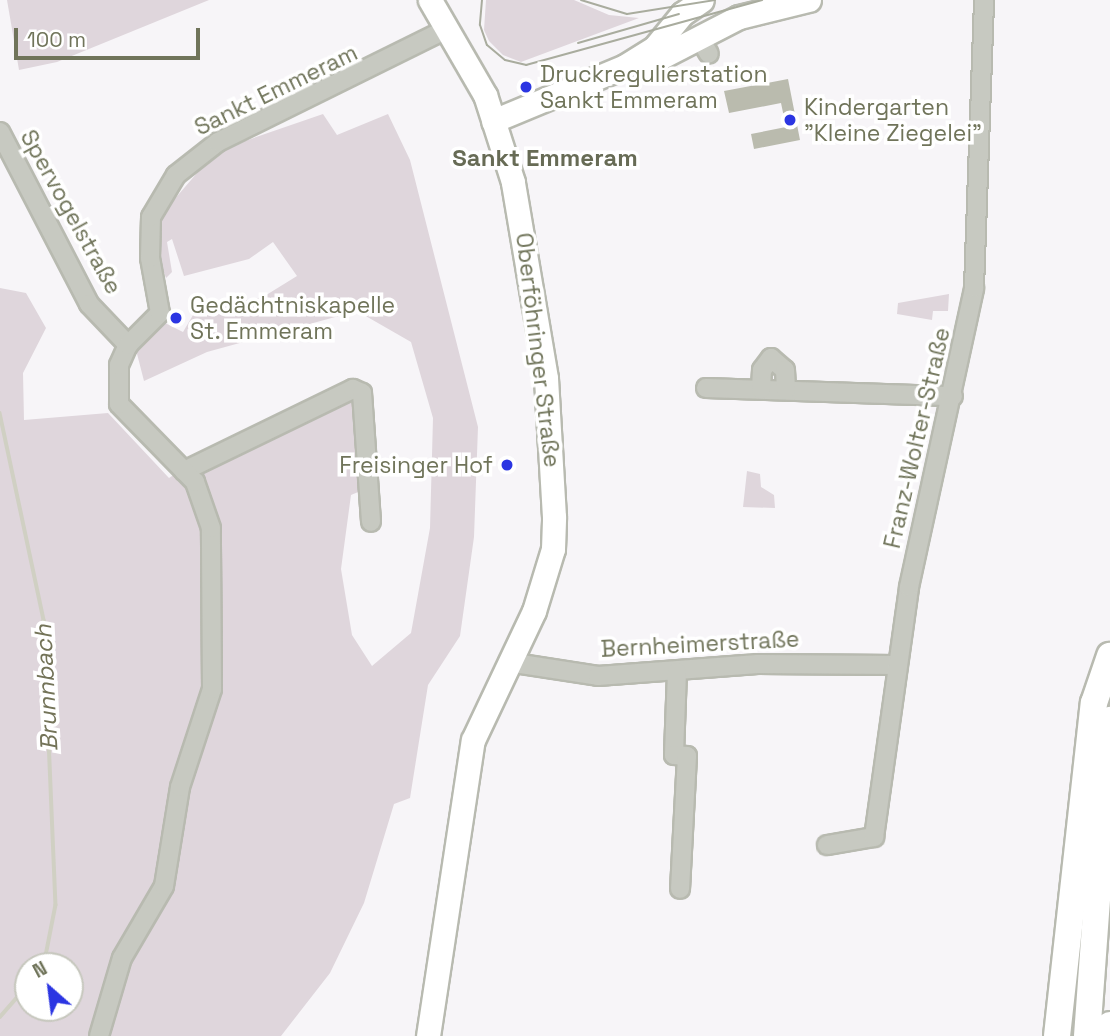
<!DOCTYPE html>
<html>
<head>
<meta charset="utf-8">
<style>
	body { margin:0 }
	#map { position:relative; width:1110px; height:1036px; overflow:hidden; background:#f7f5f8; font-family:"Space Grotesk",sans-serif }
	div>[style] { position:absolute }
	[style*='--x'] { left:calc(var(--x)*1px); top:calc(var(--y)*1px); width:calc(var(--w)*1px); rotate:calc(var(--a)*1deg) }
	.green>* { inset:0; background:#dfd6dc }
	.stream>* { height:3.5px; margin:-1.75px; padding:0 1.75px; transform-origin:1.75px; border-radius:1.75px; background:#d0d0c3 }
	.building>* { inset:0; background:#babbae }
	.roads { filter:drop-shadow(2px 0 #b8bab0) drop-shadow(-2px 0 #b8bab0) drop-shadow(0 2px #b8bab0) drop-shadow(0 -2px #b8bab0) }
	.minor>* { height:18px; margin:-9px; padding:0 9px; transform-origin:9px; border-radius:9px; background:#c7c9c1 }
	.major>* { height:23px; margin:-11.5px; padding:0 11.5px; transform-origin:11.5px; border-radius:11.5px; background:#fff }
	.highway>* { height:26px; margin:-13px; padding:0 13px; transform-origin:13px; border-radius:13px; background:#fff }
	.tram>* { height:2px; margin:-1px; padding:0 1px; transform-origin:1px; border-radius:1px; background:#a9ac9e }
	.dots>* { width:19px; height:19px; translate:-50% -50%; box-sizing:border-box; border:4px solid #fff; border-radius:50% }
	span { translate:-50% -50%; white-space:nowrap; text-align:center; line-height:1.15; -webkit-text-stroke:7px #fff; paint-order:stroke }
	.poi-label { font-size:23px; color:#70745a }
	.left { translate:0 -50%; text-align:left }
	.right { translate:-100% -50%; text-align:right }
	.street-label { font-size:23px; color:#70745a }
	.neighbourhood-label { font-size:24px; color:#676b55; font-weight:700 }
	.water-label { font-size:24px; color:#737358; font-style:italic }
	.north { position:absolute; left:14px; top:952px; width:70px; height:70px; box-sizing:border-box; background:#fff; border:2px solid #c6c7bd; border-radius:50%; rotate:332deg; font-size:19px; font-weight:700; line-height:28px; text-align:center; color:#70745a }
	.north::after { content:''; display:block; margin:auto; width:24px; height:32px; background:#2b35e2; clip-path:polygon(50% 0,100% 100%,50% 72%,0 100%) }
	.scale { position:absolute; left:14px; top:28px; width:186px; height:32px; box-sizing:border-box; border:4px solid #70745a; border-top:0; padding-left:9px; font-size:21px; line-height:24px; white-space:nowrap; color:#70745a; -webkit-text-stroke:5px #fff; paint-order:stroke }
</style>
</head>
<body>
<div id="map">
	<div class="green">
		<div style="clip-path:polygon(7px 0,209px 0,57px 62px,19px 70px)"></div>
		<div style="clip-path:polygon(486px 0,574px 0,609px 15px,639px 18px,521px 62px,503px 55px,489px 41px,484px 30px)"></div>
		<div style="clip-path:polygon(evenodd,323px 114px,337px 135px,388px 114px,410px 160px,478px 427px,474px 537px,460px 636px,428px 685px,410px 798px,394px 804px,364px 903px,330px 973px,281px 1036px,0 1036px,0 288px,26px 293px,46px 328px,23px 373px,24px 420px,108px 413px,169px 478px,175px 474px,182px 485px,201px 477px,208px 459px,314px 408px,318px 416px,339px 407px,335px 399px,350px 398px,358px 406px,363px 490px,351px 495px,341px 569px,352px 635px,372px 666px,411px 633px,430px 528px,433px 418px,411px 342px,357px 311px,207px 352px,144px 381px,135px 346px,163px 322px,183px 332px,196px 310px,263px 297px,297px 276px,273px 242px,249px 259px,184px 276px,172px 239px,167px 242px,172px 272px,166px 278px,154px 246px,160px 216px,216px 151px,323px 114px,28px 966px,70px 966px,70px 1008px,28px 1008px,28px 966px)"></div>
		<div style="clip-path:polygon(949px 294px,948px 311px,933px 311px,932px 320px,897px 314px,898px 303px)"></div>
		<div style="clip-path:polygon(747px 471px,760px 474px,761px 487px,774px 495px,775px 508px,743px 507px)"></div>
	</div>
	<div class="stream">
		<div style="--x:0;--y:413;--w:212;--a:78"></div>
		<div style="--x:44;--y:620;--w:285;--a:87.6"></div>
		<div style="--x:56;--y:905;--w:62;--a:101.1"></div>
		<div style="--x:0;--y:1017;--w:43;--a:-48.8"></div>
	</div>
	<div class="building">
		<div style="clip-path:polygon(788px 79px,800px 140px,754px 149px,751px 134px,786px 127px,781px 103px,729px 113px,724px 91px)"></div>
	</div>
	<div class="roads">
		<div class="minor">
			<div style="--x:700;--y:39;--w:17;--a:59"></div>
			<div style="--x:0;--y:132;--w:194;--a:62.6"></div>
			<div style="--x:89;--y:304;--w:57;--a:46.4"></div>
			<div style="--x:706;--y:388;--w:247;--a:1.9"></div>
			<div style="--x:761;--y:389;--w:19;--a:-87"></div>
			<div style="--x:762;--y:370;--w:15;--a:-53"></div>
			<div style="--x:771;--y:358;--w:18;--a:41"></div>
			<div style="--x:785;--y:370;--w:20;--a:87"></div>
			<div style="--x:184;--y:471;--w:188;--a:-25.9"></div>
			<div style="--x:353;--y:389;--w:10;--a:24"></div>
			<div style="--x:362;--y:393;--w:129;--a:86"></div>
			<div style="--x:508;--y:662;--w:91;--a:8.8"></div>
			<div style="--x:598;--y:676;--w:160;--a:-4.3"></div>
			<div style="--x:758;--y:664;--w:138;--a:0.4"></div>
			<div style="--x:677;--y:672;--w:83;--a:92.1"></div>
			<div style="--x:674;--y:755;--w:13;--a:4"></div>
			<div style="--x:687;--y:756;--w:133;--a:93"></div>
			<div style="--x:827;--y:845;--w:48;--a:-9.7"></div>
			<div style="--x:874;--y:837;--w:252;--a:-82"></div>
			<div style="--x:909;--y:587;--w:306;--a:-77.7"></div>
			<div style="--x:974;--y:288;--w:288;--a:-88"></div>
			<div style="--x:99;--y:1036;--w:81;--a:-73.6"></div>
			<div style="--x:122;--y:958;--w:83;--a:-59.7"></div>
			<div style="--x:164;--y:886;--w:100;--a:-80.8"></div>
			<div style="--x:180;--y:787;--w:103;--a:-71.9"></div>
			<div style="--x:212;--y:689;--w:161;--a:-90.4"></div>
			<div style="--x:211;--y:528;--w:49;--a:-109.2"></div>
			<div style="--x:195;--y:482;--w:109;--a:-134.3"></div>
			<div style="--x:119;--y:404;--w:39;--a:-90"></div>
			<div style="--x:119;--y:365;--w:22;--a:-66"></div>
			<div style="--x:128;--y:345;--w:45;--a:-45"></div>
			<div style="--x:160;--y:313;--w:56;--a:-100.3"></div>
			<div style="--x:150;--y:258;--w:41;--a:-88.6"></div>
			<div style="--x:151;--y:217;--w:49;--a:-59.2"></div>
			<div style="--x:176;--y:175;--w:53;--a:-38.2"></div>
			<div style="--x:218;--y:142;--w:255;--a:-26.3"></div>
		</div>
		<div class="major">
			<div style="--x:642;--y:67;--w:109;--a:-27.3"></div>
			<div style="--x:739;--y:17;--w:72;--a:-13.7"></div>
			<div style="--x:493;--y:121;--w:143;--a:-22.6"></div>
			<div style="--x:625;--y:66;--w:36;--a:-32"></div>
			<div style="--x:655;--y:47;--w:43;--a:-50.7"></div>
			<div style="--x:682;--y:14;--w:24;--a:-35"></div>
			<div style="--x:428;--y:1036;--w:299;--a:-81.4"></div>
			<div style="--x:473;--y:740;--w:143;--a:-64.7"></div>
			<div style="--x:534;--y:611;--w:65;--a:-73"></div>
			<div style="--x:553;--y:549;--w:32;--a:-88"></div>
			<div style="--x:554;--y:517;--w:139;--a:-93.3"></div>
			<div style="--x:546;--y:378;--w:199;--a:-99.6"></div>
			<div style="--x:513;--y:182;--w:91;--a:-107.8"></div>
			<div style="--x:485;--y:95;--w:110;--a:-120.1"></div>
		</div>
		<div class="highway">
			<div style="--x:1057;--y:1036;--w:335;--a:-83.7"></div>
			<div style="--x:1094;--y:703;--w:50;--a:-71.2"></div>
			<div style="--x:1087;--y:1036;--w:317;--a:-85.8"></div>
			<div style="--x:1109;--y:1036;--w:11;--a:-85"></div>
		</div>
	</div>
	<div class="tram">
		<div style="--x:482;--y:0;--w:25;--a:95"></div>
		<div style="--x:480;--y:25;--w:21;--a:71"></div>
		<div style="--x:487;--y:45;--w:23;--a:40"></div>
		<div style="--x:505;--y:60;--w:22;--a:13"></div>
		<div style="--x:526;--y:65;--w:245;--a:-15.4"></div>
		<div style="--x:581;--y:0;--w:48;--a:16.9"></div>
		<div style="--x:627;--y:14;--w:89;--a:-9"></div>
		<div style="--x:578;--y:43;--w:105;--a:-16"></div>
	</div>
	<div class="dots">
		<div style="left:526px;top:87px;background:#2b35e2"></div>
		<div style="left:790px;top:120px;background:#2b35e2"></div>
		<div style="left:176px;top:318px;background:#2b35e2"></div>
		<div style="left:507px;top:465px;background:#2b35e2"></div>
	</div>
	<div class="poi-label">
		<span class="left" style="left:540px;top:87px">Druckregulierstation<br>Sankt Emmeram</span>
		<span class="left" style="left:804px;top:120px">Kindergarten<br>"Kleine Ziegelei"</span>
		<span class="left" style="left:190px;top:318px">Gedächtniskapelle<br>St. Emmeram</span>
		<span class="right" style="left:493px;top:465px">Freisinger Hof</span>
	</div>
	<div class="street-label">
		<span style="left:276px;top:90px;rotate:-26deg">Sankt Emmeram</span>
		<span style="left:71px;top:212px;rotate:61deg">Spervogelstraße</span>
		<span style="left:538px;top:350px;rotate:83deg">Oberföhringer Straße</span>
		<span style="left:917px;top:438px;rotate:-77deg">Franz-Wolter-Straße</span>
		<span style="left:700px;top:644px;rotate:-3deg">Bernheimerstraße</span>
	</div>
	<div class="neighbourhood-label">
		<span style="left:545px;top:158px">Sankt Emmeram</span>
	</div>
	<div class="water-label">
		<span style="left:46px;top:688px;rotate:-93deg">Brunnbach</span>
	</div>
	<div class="north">N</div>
	<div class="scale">100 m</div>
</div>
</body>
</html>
